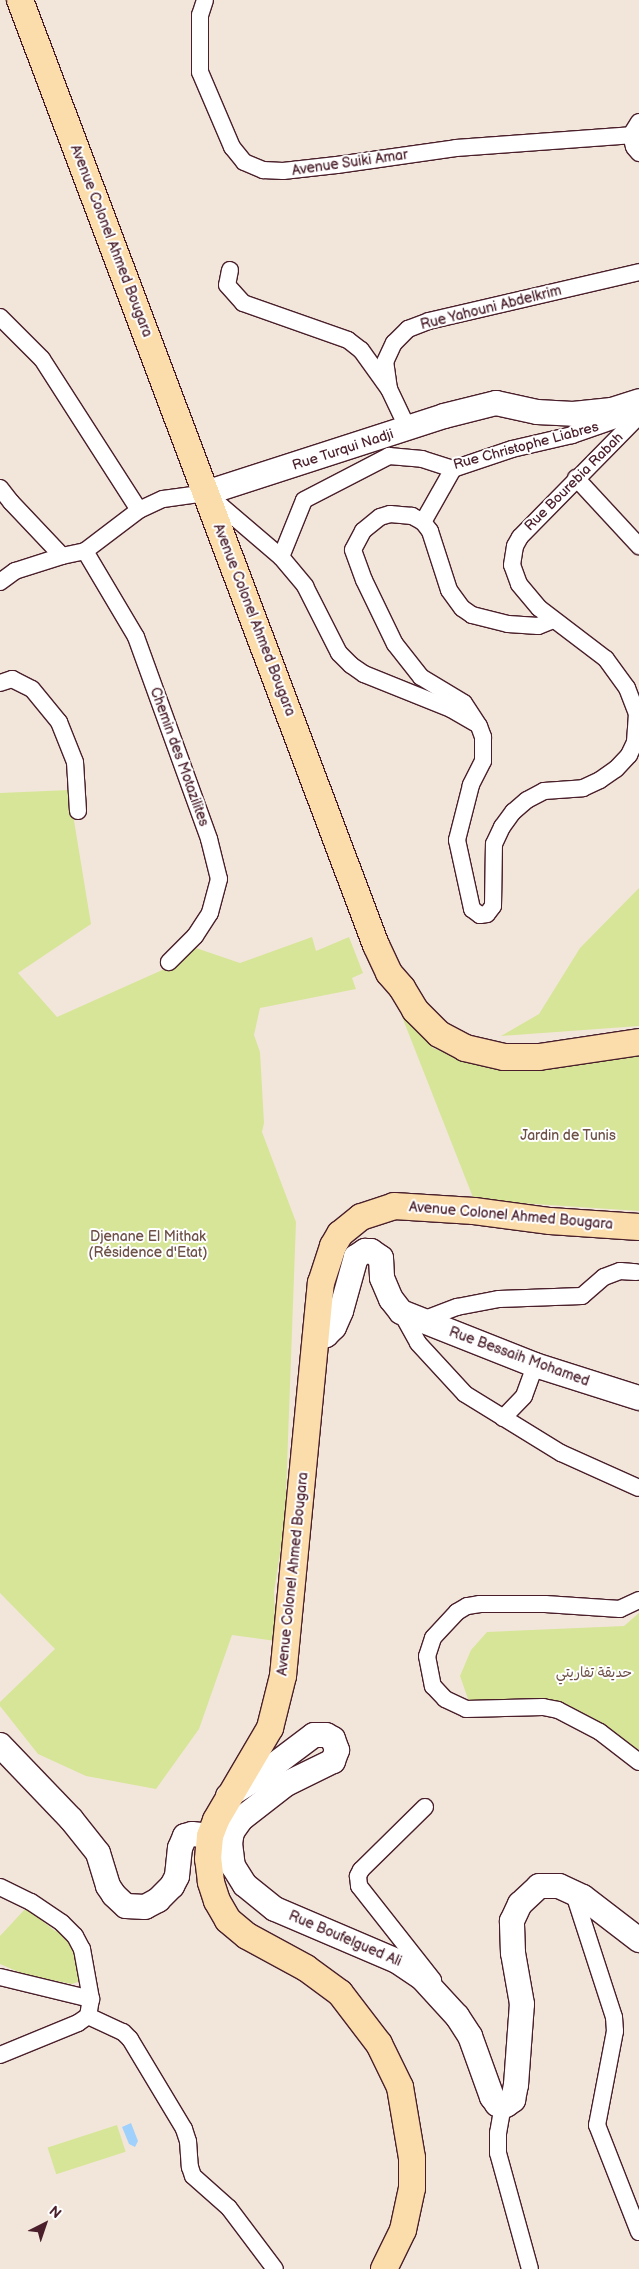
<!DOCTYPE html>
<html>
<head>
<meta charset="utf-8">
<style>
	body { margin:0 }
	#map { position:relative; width:639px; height:2269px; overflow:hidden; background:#f2e6da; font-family:"Balsamiq Sans","Playpen Sans Arabic",sans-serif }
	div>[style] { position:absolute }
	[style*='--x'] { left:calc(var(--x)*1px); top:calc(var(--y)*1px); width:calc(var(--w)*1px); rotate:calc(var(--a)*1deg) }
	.green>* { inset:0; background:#d7e598; transform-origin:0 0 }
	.water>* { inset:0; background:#a0d1fd }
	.roads { filter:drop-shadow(1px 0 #4a1f2b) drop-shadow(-1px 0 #4a1f2b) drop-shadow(0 1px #4a1f2b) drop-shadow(0 -1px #4a1f2b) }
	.street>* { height:16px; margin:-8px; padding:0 8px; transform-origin:8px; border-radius:8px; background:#fff }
	.secondary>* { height:24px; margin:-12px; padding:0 12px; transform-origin:12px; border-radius:12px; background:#fff }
	.primary>* { height:26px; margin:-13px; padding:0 13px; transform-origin:13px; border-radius:13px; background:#fbddab }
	span { translate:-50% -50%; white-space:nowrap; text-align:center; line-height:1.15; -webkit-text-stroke:4px #fff; paint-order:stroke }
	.street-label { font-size:14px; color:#4a1f2b }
	.park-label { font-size:14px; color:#6d5046 }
	.north { position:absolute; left:20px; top:2199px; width:50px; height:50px; -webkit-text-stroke:4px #fff; paint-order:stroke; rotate:41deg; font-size:14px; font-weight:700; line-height:20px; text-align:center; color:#4a1f2b }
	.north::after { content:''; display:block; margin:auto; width:18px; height:22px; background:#4a1f2b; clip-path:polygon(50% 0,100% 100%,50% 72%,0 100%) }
</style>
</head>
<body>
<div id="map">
	<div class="green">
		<div style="clip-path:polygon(69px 790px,91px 924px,18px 973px,57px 1017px,169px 967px,190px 946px,240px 963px,312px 937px,316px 951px,349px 937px,363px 973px,352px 978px,356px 989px,260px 1008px,254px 1035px,260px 1052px,264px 1123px,262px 1132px,296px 1222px,285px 1521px,274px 1592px,276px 1641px,232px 1635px,199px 1729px,156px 1789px,86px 1776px,38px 1754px,0 1706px,0 1702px,55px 1649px,0 1593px,0 793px)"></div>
		<div style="clip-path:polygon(639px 888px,639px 1026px,501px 1036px,539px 1014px,580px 948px)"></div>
		<div style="clip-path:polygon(399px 1009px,412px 1026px,433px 1048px,474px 1064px,530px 1070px,639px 1053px,639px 1211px,474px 1200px)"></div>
		<div style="clip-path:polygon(639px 1613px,639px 1759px,581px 1716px,482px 1707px,468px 1699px,460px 1676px,471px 1650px,487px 1632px,624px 1626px)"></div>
		<div style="clip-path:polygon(26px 1908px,55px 1931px,62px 1928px,72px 1939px,80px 1978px,78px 1982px,72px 1984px,26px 1975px,0 1964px,0 1936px)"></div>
		<div style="left:117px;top:2125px;width:28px;height:73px;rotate:72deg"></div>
	</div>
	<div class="water">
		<div style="clip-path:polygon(131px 2123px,138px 2141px,135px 2147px,129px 2144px,122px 2127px)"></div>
	</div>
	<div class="roads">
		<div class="street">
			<div style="--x:205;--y:0;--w:16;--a:108"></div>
			<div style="--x:200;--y:15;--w:57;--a:90"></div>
			<div style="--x:200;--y:72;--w:82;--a:66.9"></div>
			<div style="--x:232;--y:147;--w:19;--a:51"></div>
			<div style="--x:244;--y:162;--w:21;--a:23"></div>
			<div style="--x:263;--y:170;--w:20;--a:3"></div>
			<div style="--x:283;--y:171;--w:54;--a:-6.3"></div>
			<div style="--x:337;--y:165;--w:120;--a:-8.1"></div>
			<div style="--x:456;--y:148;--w:175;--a:-4.2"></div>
			<div style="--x:639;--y:122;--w:15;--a:122"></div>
			<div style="--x:631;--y:135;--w:12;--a:76"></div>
			<div style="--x:634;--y:147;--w:8;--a:50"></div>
			<div style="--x:230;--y:270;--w:15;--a:101"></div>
			<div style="--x:227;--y:285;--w:24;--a:48"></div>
			<div style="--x:243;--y:303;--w:111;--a:19.4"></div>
			<div style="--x:348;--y:340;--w:16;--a:38"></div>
			<div style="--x:361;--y:350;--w:48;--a:54.3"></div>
			<div style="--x:389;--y:389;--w:44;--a:64.6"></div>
			<div style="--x:0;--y:317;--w:59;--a:45"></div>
			<div style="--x:42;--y:359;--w:179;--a:57.3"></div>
			<div style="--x:389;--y:389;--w:27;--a:-98"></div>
			<div style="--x:385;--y:362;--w:21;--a:-65"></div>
			<div style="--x:394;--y:343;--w:20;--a:-45"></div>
			<div style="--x:408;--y:329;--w:22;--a:-21"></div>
			<div style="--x:429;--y:321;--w:216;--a:-13.1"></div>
			<div style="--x:576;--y:478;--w:93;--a:47.2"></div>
			<div style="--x:0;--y:488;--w:18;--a:52"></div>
			<div style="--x:11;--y:502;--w:74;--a:46.6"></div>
			<div style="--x:423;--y:522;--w:61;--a:-60.5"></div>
			<div style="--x:85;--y:551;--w:100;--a:59.3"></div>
			<div style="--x:136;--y:637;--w:215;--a:70.1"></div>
			<div style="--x:209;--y:839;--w:41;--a:76"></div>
			<div style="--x:219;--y:879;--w:35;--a:105"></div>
			<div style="--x:210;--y:913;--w:27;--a:123"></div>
			<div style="--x:195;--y:936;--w:37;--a:135"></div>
			<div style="--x:281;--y:557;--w:61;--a:-68"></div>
			<div style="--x:304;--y:500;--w:96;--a:-27.4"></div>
			<div style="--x:389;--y:456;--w:33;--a:5"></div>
			<div style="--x:422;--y:459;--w:33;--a:18"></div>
			<div style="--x:453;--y:469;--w:62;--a:-18.7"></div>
			<div style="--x:512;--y:449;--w:62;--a:-13.1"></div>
			<div style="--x:572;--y:435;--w:61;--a:-19"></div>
			<div style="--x:0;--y:582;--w:19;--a:-36"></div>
			<div style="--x:15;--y:571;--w:49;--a:-17.7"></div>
			<div style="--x:62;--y:556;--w:24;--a:-12"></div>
			<div style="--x:85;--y:551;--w:68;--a:-37.2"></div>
			<div style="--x:139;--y:510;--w:26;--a:-25"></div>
			<div style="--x:163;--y:499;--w:43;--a:-7.9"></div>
			<div style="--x:206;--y:493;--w:99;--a:40.5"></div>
			<div style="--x:281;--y:557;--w:38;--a:50"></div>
			<div style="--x:305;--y:586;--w:75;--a:63.1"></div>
			<div style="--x:339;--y:653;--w:17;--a:45"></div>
			<div style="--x:351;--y:665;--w:16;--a:35"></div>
			<div style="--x:364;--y:674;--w:94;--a:21.9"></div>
			<div style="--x:451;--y:709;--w:28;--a:30"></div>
			<div style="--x:553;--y:620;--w:16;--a:158"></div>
			<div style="--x:538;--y:626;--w:30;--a:-176"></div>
			<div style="--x:508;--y:624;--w:37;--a:-166"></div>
			<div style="--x:472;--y:615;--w:12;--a:-145"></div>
			<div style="--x:462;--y:608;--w:22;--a:-126"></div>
			<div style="--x:449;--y:590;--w:62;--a:-107.9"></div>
			<div style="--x:430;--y:531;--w:11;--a:-128"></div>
			<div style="--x:423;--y:522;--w:13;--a:-151"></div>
			<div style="--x:412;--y:516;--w:22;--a:-175"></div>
			<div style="--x:390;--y:514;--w:10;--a:163"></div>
			<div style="--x:380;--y:517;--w:22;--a:141"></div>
			<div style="--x:363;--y:531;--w:21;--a:118"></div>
			<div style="--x:353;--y:550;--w:32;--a:70"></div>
			<div style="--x:364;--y:580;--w:71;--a:64.2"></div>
			<div style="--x:395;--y:644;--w:42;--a:51.8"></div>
			<div style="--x:421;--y:677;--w:50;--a:31.2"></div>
			<div style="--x:464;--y:703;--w:27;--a:57"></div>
			<div style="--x:479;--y:726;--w:12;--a:70"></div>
			<div style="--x:483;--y:737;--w:24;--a:90"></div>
			<div style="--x:483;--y:761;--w:27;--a:117"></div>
			<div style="--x:471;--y:785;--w:57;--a:104.3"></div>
			<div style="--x:457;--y:840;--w:71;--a:77.7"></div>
			<div style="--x:472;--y:909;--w:10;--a:37"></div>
			<div style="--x:480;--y:915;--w:7;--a:-8"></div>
			<div style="--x:487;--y:914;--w:10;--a:-53"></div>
			<div style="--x:493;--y:906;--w:62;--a:-89.1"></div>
			<div style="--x:494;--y:844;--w:19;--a:-65"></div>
			<div style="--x:502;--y:827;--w:19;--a:-54"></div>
			<div style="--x:513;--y:812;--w:18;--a:-41"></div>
			<div style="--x:527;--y:800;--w:19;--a:-28"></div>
			<div style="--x:544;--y:791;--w:39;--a:-4"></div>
			<div style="--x:583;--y:788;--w:19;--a:-25"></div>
			<div style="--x:600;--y:780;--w:19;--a:-35"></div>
			<div style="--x:616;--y:769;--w:19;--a:-47"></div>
			<div style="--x:629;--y:755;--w:14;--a:-65"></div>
			<div style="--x:635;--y:742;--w:28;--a:-86"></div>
			<div style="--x:637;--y:714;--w:28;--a:-111"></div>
			<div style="--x:627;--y:688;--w:36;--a:-126"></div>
			<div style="--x:606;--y:659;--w:84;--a:-142.7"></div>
			<div style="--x:539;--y:608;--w:31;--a:-130"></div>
			<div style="--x:519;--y:584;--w:20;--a:-110"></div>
			<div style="--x:512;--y:565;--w:19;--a:-81"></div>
			<div style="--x:515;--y:546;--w:10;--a:-61"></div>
			<div style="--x:520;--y:537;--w:170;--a:-45.5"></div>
			<div style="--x:0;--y:683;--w:13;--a:-18"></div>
			<div style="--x:12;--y:679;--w:22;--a:27"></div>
			<div style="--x:32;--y:689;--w:43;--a:50.7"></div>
			<div style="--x:59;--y:722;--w:43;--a:68.2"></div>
			<div style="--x:75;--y:762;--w:49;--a:86.5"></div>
			<div style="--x:401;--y:1312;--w:35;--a:61"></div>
			<div style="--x:418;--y:1343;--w:69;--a:47.3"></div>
			<div style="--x:465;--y:1394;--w:113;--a:31.6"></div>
			<div style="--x:561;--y:1453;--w:85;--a:24.2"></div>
			<div style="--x:420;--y:1321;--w:40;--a:-21"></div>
			<div style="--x:457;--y:1307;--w:43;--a:-10.8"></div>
			<div style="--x:499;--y:1299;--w:83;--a:-2.1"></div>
			<div style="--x:582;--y:1296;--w:29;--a:-41"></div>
			<div style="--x:604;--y:1277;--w:17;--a:-21"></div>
			<div style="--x:620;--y:1271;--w:16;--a:4"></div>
			<div style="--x:503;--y:1418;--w:30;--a:-46"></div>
			<div style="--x:524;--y:1396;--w:33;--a:-70"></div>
			<div style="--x:639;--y:1600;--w:21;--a:155"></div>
			<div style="--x:620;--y:1609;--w:75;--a:-176.2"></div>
			<div style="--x:545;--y:1604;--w:65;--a:180"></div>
			<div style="--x:480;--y:1604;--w:13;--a:171"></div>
			<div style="--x:467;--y:1606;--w:12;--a:149"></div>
			<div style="--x:457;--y:1612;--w:35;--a:133"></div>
			<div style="--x:433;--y:1638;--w:19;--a:108"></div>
			<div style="--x:427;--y:1656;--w:31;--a:79"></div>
			<div style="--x:433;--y:1686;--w:18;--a:47"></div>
			<div style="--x:445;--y:1699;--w:23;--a:25"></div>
			<div style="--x:466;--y:1709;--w:77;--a:-1.5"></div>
			<div style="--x:543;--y:1707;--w:15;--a:11"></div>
			<div style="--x:558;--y:1710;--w:47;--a:27.6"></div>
			<div style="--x:600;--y:1732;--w:49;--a:37.6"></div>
			<div style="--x:425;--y:1807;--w:90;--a:135.5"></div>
			<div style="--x:361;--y:1870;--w:7;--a:117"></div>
			<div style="--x:358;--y:1876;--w:10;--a:84"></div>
			<div style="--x:359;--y:1886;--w:120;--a:51.8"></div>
			<div style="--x:0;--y:1887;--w:34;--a:26"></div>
			<div style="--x:31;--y:1902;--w:37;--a:34"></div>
			<div style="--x:62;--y:1923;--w:18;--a:45"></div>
			<div style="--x:75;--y:1936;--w:15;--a:62"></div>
			<div style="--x:82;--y:1949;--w:51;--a:79.8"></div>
			<div style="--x:91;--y:1999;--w:17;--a:100"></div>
			<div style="--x:88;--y:2016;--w:12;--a:145"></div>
			<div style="--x:78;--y:2023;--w:84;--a:157.7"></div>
			<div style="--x:573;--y:1891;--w:133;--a:72"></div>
			<div style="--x:614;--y:2017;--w:14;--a:86"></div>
			<div style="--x:615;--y:2031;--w:96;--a:100.8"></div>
			<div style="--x:597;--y:2125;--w:115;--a:68.6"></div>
			<div style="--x:0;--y:1977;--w:94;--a:13.6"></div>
			<div style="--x:88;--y:2016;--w:38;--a:25"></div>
			<div style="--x:123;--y:2032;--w:10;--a:45"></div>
			<div style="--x:130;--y:2039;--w:105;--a:59"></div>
			<div style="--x:184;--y:2129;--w:13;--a:72"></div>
			<div style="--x:188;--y:2141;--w:26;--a:86"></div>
			<div style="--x:190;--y:2167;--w:9;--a:72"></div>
			<div style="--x:193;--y:2176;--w:48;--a:41.6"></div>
			<div style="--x:229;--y:2208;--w:76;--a:53"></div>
			<div style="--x:503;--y:2105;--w:28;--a:100"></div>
			<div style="--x:498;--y:2133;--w:20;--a:90"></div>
			<div style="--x:498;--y:2153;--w:120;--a:74.6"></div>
		</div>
		<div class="secondary">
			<div style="--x:206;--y:493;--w:250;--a:-17.9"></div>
			<div style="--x:444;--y:416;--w:54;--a:-14"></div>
			<div style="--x:496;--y:403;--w:42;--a:12.4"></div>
			<div style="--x:537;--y:412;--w:36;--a:3"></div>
			<div style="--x:573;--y:414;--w:39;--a:-6"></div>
			<div style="--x:612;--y:410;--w:28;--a:-18"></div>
			<div style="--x:316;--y:1339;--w:11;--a:-22"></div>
			<div style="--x:326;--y:1335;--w:11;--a:-45"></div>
			<div style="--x:334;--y:1327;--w:17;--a:-66"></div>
			<div style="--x:341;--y:1311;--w:56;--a:-74.5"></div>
			<div style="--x:356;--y:1257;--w:11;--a:-34"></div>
			<div style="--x:365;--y:1251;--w:6;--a:0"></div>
			<div style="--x:371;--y:1251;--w:12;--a:35"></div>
			<div style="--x:381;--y:1258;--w:20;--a:87"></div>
			<div style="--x:382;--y:1278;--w:23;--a:67"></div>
			<div style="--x:391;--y:1299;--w:16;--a:52"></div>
			<div style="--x:401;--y:1312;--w:144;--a:21.6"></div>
			<div style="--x:535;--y:1365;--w:109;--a:17.6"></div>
			<div style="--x:0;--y:1745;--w:103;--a:46.2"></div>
			<div style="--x:71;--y:1819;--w:43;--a:51.5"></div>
			<div style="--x:98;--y:1853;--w:34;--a:73"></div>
			<div style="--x:108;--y:1886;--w:11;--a:56"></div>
			<div style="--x:114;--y:1895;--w:16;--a:43"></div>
			<div style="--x:126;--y:1906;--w:19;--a:3"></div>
			<div style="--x:145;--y:1907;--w:15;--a:-28"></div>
			<div style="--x:158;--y:1900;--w:20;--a:-45"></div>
			<div style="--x:172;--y:1886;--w:11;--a:-63"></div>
			<div style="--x:177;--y:1876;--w:28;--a:-84"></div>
			<div style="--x:180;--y:1848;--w:13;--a:-67"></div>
			<div style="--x:185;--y:1836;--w:7;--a:-16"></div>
			<div style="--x:192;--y:1834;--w:18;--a:6"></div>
			<div style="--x:228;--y:1796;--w:31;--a:-32"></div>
			<div style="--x:254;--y:1780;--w:75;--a:-36.9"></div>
			<div style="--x:314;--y:1735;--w:12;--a:0"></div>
			<div style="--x:326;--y:1735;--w:8;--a:30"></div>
			<div style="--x:333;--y:1739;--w:12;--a:70"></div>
			<div style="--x:337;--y:1750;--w:12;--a:110"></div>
			<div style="--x:333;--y:1761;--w:52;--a:153.9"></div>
			<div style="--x:286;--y:1784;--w:57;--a:142.1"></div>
			<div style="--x:241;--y:1819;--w:16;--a:125"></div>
			<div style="--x:232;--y:1832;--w:11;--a:100"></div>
			<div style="--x:230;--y:1843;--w:23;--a:83"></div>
			<div style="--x:233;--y:1866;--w:22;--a:58"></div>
			<div style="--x:245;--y:1885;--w:38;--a:39"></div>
			<div style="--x:275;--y:1909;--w:133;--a:23.1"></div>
			<div style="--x:397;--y:1961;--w:30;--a:34"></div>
			<div style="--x:422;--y:1978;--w:52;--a:47.4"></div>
			<div style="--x:457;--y:2016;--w:24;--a:57"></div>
			<div style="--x:470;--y:2036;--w:65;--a:70.2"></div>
			<div style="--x:492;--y:2097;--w:9;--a:54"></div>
			<div style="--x:497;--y:2104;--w:9;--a:6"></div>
			<div style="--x:506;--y:2105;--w:9;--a:-36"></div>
			<div style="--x:513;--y:2100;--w:15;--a:-79"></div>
			<div style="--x:516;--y:2085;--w:81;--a:-85.8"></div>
			<div style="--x:522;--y:2004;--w:52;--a:-100"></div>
			<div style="--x:513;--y:1953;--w:32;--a:-92"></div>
			<div style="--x:512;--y:1921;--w:19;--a:-65"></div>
			<div style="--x:520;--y:1904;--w:26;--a:-43"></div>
			<div style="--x:539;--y:1886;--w:20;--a:0"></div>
			<div style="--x:559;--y:1886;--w:26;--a:25"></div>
			<div style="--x:583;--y:1897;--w:71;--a:37.5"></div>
		</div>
		<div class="primary">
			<div style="--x:20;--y:0;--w:1010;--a:69.36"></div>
			<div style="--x:376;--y:945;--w:31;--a:65"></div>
			<div style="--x:389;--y:973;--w:20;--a:49"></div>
			<div style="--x:402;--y:988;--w:26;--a:59"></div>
			<div style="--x:415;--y:1010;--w:34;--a:45"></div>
			<div style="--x:439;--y:1034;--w:30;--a:28"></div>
			<div style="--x:465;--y:1048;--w:40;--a:13"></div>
			<div style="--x:504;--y:1057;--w:35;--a:0"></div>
			<div style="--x:539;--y:1057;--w:101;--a:-8.5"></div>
			<div style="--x:384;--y:2269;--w:43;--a:-64"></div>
			<div style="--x:403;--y:2230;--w:43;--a:-77.9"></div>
			<div style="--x:412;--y:2188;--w:30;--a:-90"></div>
			<div style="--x:412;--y:2158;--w:72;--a:-99.6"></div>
			<div style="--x:400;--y:2087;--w:48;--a:-116"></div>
			<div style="--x:379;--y:2044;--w:64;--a:-127.4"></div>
			<div style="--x:340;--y:1993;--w:42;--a:-143.7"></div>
			<div style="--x:306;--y:1968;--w:67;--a:-151.5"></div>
			<div style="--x:247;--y:1936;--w:25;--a:-140"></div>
			<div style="--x:228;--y:1920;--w:22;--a:-120"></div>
			<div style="--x:217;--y:1901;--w:20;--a:-108"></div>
			<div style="--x:211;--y:1882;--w:23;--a:-97"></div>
			<div style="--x:208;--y:1859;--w:23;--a:-85"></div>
			<div style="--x:210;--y:1836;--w:17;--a:-69"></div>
			<div style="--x:216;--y:1820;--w:107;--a:-59.6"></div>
			<div style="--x:270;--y:1728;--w:54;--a:-76"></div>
			<div style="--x:283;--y:1676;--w:395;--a:-84.5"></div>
			<div style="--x:321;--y:1283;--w:39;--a:-72"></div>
			<div style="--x:333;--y:1246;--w:14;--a:-60"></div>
			<div style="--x:340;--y:1234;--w:27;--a:-39"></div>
			<div style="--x:361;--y:1217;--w:35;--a:-18"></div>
			<div style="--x:394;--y:1206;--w:80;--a:3.6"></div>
			<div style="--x:474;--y:1211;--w:77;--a:7.5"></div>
			<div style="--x:550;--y:1221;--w:89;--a:3.9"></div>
		</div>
	</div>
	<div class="street-label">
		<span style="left:350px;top:163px;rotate:-8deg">Avenue Suiki Amar</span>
		<span style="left:111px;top:241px;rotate:69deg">Avenue Colonel Ahmed Bougara</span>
		<span style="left:491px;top:308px;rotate:-14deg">Rue Yahouni Abdelkrim</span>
		<span style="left:526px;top:446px;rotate:-15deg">Rue Christophe Liabres</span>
		<span style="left:343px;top:450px;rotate:-18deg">Rue Turqui Nadji</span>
		<span style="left:574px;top:482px;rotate:-45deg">Rue Bourebia Rabah</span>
		<span style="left:254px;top:620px;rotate:69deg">Avenue Colonel Ahmed Bougara</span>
		<span style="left:179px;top:757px;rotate:70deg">Chemin des Motazilites</span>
		<span style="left:511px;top:1216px;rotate:5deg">Avenue Colonel Ahmed Bougara</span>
		<span style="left:519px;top:1357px;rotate:20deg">Rue Bessaih Mohamed</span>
		<span style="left:293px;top:1574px;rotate:-84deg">Avenue Colonel Ahmed Bougara</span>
		<span style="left:345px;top:1939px;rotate:23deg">Rue Boufelgued Ali</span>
	</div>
	<div class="park-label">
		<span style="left:568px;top:1136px">Jardin de Tunis</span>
		<span style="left:148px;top:1245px">Djenane El Mithak<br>(Résidence d'Etat)</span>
		<span style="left:594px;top:1673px">حديقة تفاريتي</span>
	</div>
	<div class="north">N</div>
</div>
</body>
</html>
